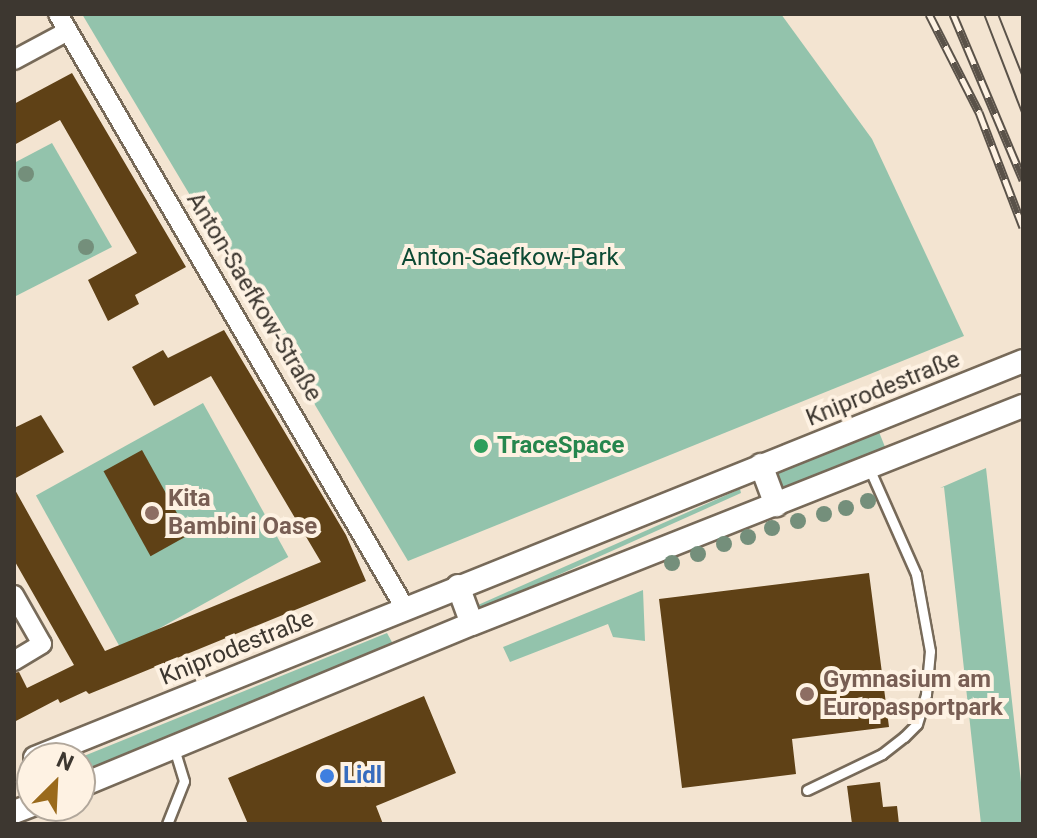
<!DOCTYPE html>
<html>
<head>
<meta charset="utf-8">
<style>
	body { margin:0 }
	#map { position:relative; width:1037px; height:838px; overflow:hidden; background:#f3e4d1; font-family:Roboto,sans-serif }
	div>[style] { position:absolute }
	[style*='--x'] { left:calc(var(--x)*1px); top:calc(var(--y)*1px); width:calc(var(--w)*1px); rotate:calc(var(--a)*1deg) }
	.green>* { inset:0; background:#93c3ac; transform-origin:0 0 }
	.building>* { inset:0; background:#5f4116; transform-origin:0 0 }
	.roads { filter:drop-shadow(2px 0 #776a59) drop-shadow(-2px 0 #776a59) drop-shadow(0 2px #776a59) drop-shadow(0 -2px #776a59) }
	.service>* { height:9px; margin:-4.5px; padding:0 4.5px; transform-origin:4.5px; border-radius:4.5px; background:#fff }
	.minor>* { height:18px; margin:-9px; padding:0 9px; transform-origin:9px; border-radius:9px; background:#fff }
	.tertiary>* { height:22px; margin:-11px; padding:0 11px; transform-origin:11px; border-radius:11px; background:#fff }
	.tram>* { height:2px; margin:-1px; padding:0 1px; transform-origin:1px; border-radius:1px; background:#5a5249 }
	.rail>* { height:9px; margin-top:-4.5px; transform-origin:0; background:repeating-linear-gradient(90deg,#fef2e3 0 18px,#5a5249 0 36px); box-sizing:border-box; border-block:2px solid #5a5249 }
	.trees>* { width:16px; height:16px; margin:-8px; border-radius:50%; background:#748f7b }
	.dots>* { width:22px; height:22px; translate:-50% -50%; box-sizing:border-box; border:4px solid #fef2e3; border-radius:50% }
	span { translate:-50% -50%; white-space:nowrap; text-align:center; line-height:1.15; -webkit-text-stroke:8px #fef2e3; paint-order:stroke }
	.park-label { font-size:24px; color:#0d4a34 }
	.street-label { font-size:24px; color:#3d3730 }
	.leisure-label { font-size:24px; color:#27864d; font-weight:700 }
	.left { translate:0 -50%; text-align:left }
	.education-label { font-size:24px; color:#785e54; font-weight:700 }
	.shop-label { font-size:24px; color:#366cbe; font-weight:700 }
	.frame { position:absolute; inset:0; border:16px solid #3d3730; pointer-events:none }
	.north { position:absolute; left:16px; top:742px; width:80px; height:80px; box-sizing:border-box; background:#fef2e3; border:2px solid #b1a79b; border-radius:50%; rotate:24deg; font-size:22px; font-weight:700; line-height:32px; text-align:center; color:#3d3730 }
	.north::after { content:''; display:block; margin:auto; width:28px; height:36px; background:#9a6a1c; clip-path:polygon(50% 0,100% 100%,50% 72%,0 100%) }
</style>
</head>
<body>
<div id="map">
	<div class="green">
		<div style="clip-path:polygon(82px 14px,781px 14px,872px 139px,964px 336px,408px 561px)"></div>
		<div style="clip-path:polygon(52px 143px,112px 247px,14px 297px,14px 163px)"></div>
		<div style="left:203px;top:403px;width:176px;height:191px;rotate:61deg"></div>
		<div style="left:879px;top:432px;width:18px;height:112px;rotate:68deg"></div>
		<div style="clip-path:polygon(986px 468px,1023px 800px,1023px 824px,981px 824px,944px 487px,940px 488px)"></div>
		<div style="clip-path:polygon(740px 489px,741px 493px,480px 610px,478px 605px)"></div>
		<div style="clip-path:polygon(643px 590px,645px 641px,613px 637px,608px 624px,510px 662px,503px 647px)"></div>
		<div style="clip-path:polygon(387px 633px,393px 644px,80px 773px,79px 758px)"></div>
	</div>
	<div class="building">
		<div style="clip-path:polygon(72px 73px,186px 267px,135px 295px,139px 304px,108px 321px,88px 280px,137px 253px,60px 120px,14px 145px,14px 104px)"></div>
		<div style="clip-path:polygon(224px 330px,346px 535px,366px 581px,89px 694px,86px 691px,60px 703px,58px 699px,14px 722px,14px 673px,19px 672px,27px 688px,74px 665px,14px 560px,14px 488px,105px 651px,321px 562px,211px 376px,154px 406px,132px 367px,163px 350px,168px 358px)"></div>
		<div style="clip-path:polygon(41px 415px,64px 452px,14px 479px,14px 428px)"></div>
		<div style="left:142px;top:450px;width:97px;height:44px;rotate:61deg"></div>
		<div style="clip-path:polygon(869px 573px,889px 727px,792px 739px,796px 774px,682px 788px,659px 599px)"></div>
		<div style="clip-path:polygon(424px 696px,456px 773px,376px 806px,383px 824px,248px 824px,228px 778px)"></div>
		<div style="clip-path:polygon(880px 782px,883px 807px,897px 806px,899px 824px,852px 824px,847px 786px)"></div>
	</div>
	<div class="roads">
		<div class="service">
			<div style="--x:807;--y:790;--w:83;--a:-25.6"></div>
			<div style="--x:882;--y:754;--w:28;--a:-38"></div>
			<div style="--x:904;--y:737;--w:18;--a:-45"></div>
			<div style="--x:917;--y:724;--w:31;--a:-73"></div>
			<div style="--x:926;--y:694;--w:43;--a:-84.7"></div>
			<div style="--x:930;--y:651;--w:78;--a:-100.3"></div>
			<div style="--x:916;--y:574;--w:114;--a:-113.9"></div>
			<div style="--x:167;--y:824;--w:46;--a:-68.4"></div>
			<div style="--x:184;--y:781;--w:34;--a:-107"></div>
		</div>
		<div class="minor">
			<div style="--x:58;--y:14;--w:688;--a:59.71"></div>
			<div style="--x:14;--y:60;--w:61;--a:-28.2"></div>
			<div style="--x:14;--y:595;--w:56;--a:60.3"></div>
			<div style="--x:42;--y:644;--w:33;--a:149"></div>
		</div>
		<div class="tertiary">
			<div style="--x:761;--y:465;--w:43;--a:69.4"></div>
			<div style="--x:458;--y:586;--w:40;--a:69.8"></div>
			<div style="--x:35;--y:758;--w:1065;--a:-21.89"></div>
			<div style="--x:80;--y:786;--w:424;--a:-22.5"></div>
			<div style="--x:472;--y:624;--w:593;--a:-21.59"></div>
			<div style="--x:14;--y:812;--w:19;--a:-21"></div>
		</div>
	</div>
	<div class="tram">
		<div style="--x:984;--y:14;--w:108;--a:68.9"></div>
		<div style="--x:998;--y:14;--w:68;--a:68.4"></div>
	</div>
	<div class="rail">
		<div style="--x:929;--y:14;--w:110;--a:63"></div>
		<div style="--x:979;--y:112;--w:123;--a:69.1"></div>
		<div style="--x:953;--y:14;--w:180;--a:67.1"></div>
	</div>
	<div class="trees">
		<div style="left:26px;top:174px"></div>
		<div style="left:86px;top:247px"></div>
		<div style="left:868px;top:501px"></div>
		<div style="left:846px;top:508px"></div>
		<div style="left:824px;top:514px"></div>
		<div style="left:798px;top:521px"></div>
		<div style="left:772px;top:528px"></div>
		<div style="left:748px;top:537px"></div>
		<div style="left:724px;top:544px"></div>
		<div style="left:698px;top:554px"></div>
		<div style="left:672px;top:563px"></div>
	</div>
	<div class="dots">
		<div style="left:481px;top:446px;background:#2e9e5b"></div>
		<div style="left:152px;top:513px;background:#8d6e63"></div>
		<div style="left:807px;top:694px;background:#8d6e63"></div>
		<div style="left:327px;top:776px;background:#3f7fe0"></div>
	</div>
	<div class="park-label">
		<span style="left:510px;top:258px">Anton-Saefkow-Park</span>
	</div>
	<div class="street-label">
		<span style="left:254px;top:297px;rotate:59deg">Anton-Saefkow-Straße</span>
		<span style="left:883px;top:389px;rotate:-22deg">Kniprodestraße</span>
		<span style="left:237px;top:648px;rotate:-22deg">Kniprodestraße</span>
	</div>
	<div class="leisure-label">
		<span class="left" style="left:497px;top:446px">TraceSpace</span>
	</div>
	<div class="education-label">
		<span class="left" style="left:168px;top:513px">Kita<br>Bambini Oase</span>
		<span class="left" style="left:823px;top:694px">Gymnasium am<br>Europasportpark</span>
	</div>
	<div class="shop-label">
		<span class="left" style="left:343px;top:776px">Lidl</span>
	</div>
	<div class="frame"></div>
	<div class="north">N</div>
</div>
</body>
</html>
